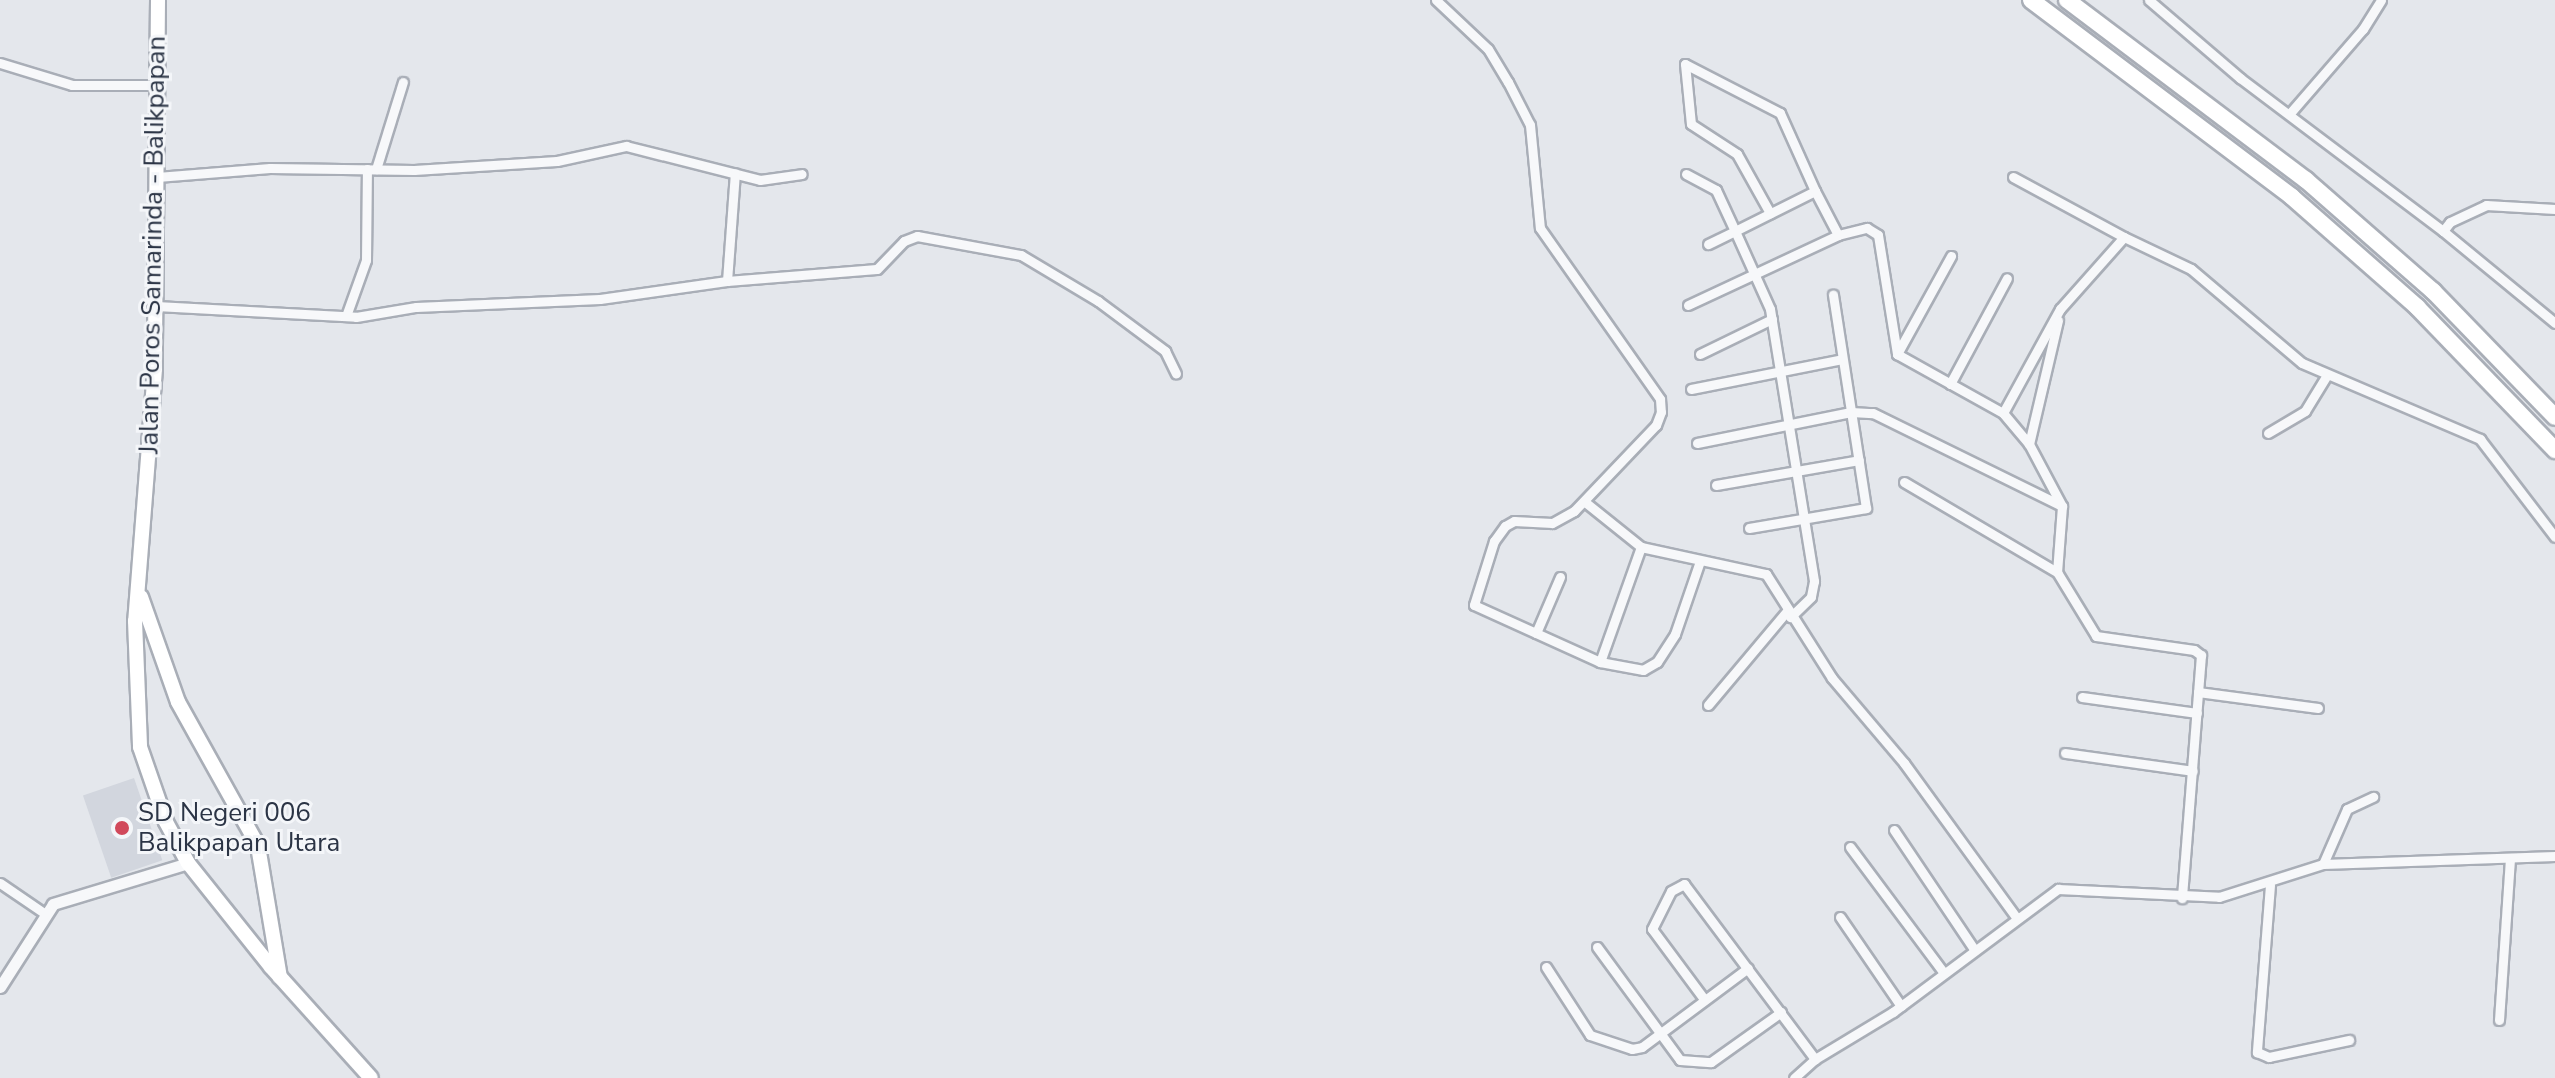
<!DOCTYPE html>
<html>
<head>
<meta charset="utf-8">
<style>
	body { margin:0 }
	#map { position:relative; width:2555px; height:1078px; overflow:hidden; background:#e4e7ec; font-family:"Nunito Sans",sans-serif }
	div>[style] { position:absolute }
	[style*='--x'] { left:calc(var(--x)*1px); top:calc(var(--y)*1px); width:calc(var(--w)*1px); rotate:calc(var(--a)*1deg) }
	.built>* { inset:0; background:#d2d6de; transform-origin:0 0 }
	.roads { filter:drop-shadow(2px 0 #a9aeb7) drop-shadow(-2px 0 #a9aeb7) drop-shadow(0 2px #a9aeb7) drop-shadow(0 -2px #a9aeb7) }
	.minor>* { height:9px; margin:-4.5px; padding:0 4.5px; transform-origin:4.5px; border-radius:4.5px; background:#f7f8fa }
	.tertiary>* { height:11px; margin:-5.5px; padding:0 5.5px; transform-origin:5.5px; border-radius:5.5px; background:#f7f8fa }
	.trunk>* { height:14px; margin:-7px; padding:0 7px; transform-origin:7px; border-radius:7px; background:#fff }
	.motorway>* { height:16px; margin:-8px; padding:0 8px; transform-origin:8px; border-radius:8px; background:#fff }
	.dots>* { width:22px; height:22px; translate:-50% -50%; box-sizing:border-box; border:4px solid #f4f6f9; border-radius:50% }
	span { translate:-50% -50%; white-space:nowrap; text-align:center; line-height:1.15; -webkit-text-stroke:6px #f4f6f9; paint-order:stroke }
	.street-label { font-size:26px; color:#2b3445 }
	.poi-label { font-size:26px; color:#2b3445 }
	.left { translate:0 -50%; text-align:left }
</style>
</head>
<body>
<div id="map">
	<div class="built">
		<div style="left:134px;top:778px;width:87px;height:54px;rotate:71deg"></div>
	</div>
	<div class="roads">
		<div class="minor">
			<div style="--x:1436;--y:0;--w:71;--a:43.3"></div>
			<div style="--x:1488;--y:49;--w:39;--a:59"></div>
			<div style="--x:1508;--y:82;--w:48;--a:62.9"></div>
			<div style="--x:1530;--y:125;--w:103;--a:84.5"></div>
			<div style="--x:1540;--y:228;--w:209;--a:54.9"></div>
			<div style="--x:1660;--y:399;--w:13;--a:86"></div>
			<div style="--x:1661;--y:412;--w:14;--a:111"></div>
			<div style="--x:1656;--y:425;--w:119;--a:133.6"></div>
			<div style="--x:1574;--y:511;--w:25;--a:151"></div>
			<div style="--x:1552;--y:523;--w:38;--a:-177"></div>
			<div style="--x:1514;--y:521;--w:10;--a:151"></div>
			<div style="--x:1505;--y:526;--w:19;--a:126"></div>
			<div style="--x:1494;--y:541;--w:67;--a:107.4"></div>
			<div style="--x:1474;--y:605;--w:138;--a:24.3"></div>
			<div style="--x:1600;--y:662;--w:44;--a:10.5"></div>
			<div style="--x:1643;--y:670;--w:16;--a:-30"></div>
			<div style="--x:1657;--y:662;--w:33;--a:-57"></div>
			<div style="--x:1675;--y:634;--w:77;--a:-71.1"></div>
			<div style="--x:2149;--y:0;--w:120;--a:40.6"></div>
			<div style="--x:2240;--y:78;--w:254;--a:37"></div>
			<div style="--x:2443;--y:231;--w:11;--a:-52"></div>
			<div style="--x:2450;--y:222;--w:40;--a:-25"></div>
			<div style="--x:2486;--y:205;--w:69;--a:3.3"></div>
			<div style="--x:0;--y:63;--w:75;--a:17"></div>
			<div style="--x:72;--y:85;--w:85;--a:0"></div>
			<div style="--x:1685;--y:64;--w:107;--a:27.3"></div>
			<div style="--x:1780;--y:113;--w:85;--a:65.8"></div>
			<div style="--x:1815;--y:191;--w:89;--a:153.4"></div>
			<div style="--x:1735;--y:231;--w:85;--a:65.8"></div>
			<div style="--x:1770;--y:309;--w:276;--a:80.8"></div>
			<div style="--x:1814;--y:581;--w:16;--a:101"></div>
			<div style="--x:1811;--y:597;--w:29;--a:136"></div>
			<div style="--x:1685;--y:64;--w:60;--a:84.3"></div>
			<div style="--x:1691;--y:124;--w:55;--a:33.1"></div>
			<div style="--x:1737;--y:154;--w:68;--a:60.8"></div>
			<div style="--x:2291;--y:112;--w:110;--a:-49.1"></div>
			<div style="--x:2363;--y:29;--w:34;--a:-58"></div>
			<div style="--x:376;--y:169;--w:91;--a:-72.8"></div>
			<div style="--x:1686;--y:174;--w:34;--a:28"></div>
			<div style="--x:1716;--y:190;--w:45;--a:65.1"></div>
			<div style="--x:1735;--y:231;--w:30;--a:154"></div>
			<div style="--x:157;--y:177;--w:113;--a:-4.6"></div>
			<div style="--x:270;--y:168;--w:144;--a:0.8"></div>
			<div style="--x:414;--y:170;--w:143;--a:-3.6"></div>
			<div style="--x:557;--y:161;--w:71;--a:-12.3"></div>
			<div style="--x:626;--y:146;--w:138;--a:14.2"></div>
			<div style="--x:760;--y:180;--w:42;--a:-8.1"></div>
			<div style="--x:2013;--y:177;--w:126;--a:28.4"></div>
			<div style="--x:2443;--y:231;--w:145;--a:39.4"></div>
			<div style="--x:1838;--y:235;--w:30;--a:-14"></div>
			<div style="--x:1867;--y:228;--w:13;--a:32"></div>
			<div style="--x:1878;--y:235;--w:121;--a:80.9"></div>
			<div style="--x:1897;--y:354;--w:121;--a:29.1"></div>
			<div style="--x:2003;--y:413;--w:40;--a:50"></div>
			<div style="--x:2029;--y:444;--w:70;--a:62"></div>
			<div style="--x:2062;--y:506;--w:66;--a:94.3"></div>
			<div style="--x:2057;--y:572;--w:75;--a:58.6"></div>
			<div style="--x:2096;--y:636;--w:99;--a:8.1"></div>
			<div style="--x:2194;--y:650;--w:9;--a:36"></div>
			<div style="--x:2201;--y:655;--w:244;--a:94.5"></div>
			<div style="--x:727;--y:281;--w:108;--a:-85.8"></div>
			<div style="--x:1688;--y:305;--w:166;--a:-25"></div>
			<div style="--x:1838;--y:235;--w:50;--a:-117.6"></div>
			<div style="--x:156;--y:306;--w:200;--a:3.1"></div>
			<div style="--x:356;--y:317;--w:61;--a:-9.5"></div>
			<div style="--x:416;--y:307;--w:184;--a:-2.5"></div>
			<div style="--x:600;--y:299;--w:128;--a:-8.1"></div>
			<div style="--x:727;--y:281;--w:150;--a:-4.6"></div>
			<div style="--x:877;--y:269;--w:39;--a:-46"></div>
			<div style="--x:904;--y:241;--w:14;--a:-21"></div>
			<div style="--x:917;--y:236;--w:106;--a:10.4"></div>
			<div style="--x:1021;--y:255;--w:90;--a:30.9"></div>
			<div style="--x:1098;--y:301;--w:84;--a:36.7"></div>
			<div style="--x:1165;--y:351;--w:25;--a:64"></div>
			<div style="--x:346;--y:316;--w:59;--a:-70.3"></div>
			<div style="--x:366;--y:260;--w:91;--a:-89.4"></div>
			<div style="--x:1700;--y:354;--w:80;--a:-25.9"></div>
			<div style="--x:1897;--y:354;--w:112;--a:-61.1"></div>
			<div style="--x:1950;--y:384;--w:120;--a:-61.7"></div>
			<div style="--x:1691;--y:389;--w:154;--a:-11.2"></div>
			<div style="--x:2003;--y:413;--w:119;--a:-61.3"></div>
			<div style="--x:2060;--y:309;--w:96;--a:-48.4"></div>
			<div style="--x:2124;--y:237;--w:74;--a:25.5"></div>
			<div style="--x:2191;--y:269;--w:145;--a:40.3"></div>
			<div style="--x:2302;--y:363;--w:194;--a:23.1"></div>
			<div style="--x:2480;--y:439;--w:123;--a:52.6"></div>
			<div style="--x:2268;--y:433;--w:43;--a:-30.7"></div>
			<div style="--x:2305;--y:411;--w:42;--a:-58.6"></div>
			<div style="--x:1697;--y:443;--w:157;--a:-11.4"></div>
			<div style="--x:1851;--y:412;--w:22;--a:3"></div>
			<div style="--x:1873;--y:413;--w:211;--a:26.2"></div>
			<div style="--x:2029;--y:444;--w:127;--a:-76.8"></div>
			<div style="--x:1904;--y:482;--w:178;--a:30.5"></div>
			<div style="--x:1716;--y:485;--w:145;--a:-9.9"></div>
			<div style="--x:1585;--y:502;--w:72;--a:38.8"></div>
			<div style="--x:1641;--y:547;--w:128;--a:12.2"></div>
			<div style="--x:1766;--y:574;--w:123;--a:57.6"></div>
			<div style="--x:1832;--y:678;--w:111;--a:49.7"></div>
			<div style="--x:1904;--y:763;--w:190;--a:54"></div>
			<div style="--x:1749;--y:528;--w:119;--a:-9.7"></div>
			<div style="--x:1866;--y:508;--w:216;--a:-98.8"></div>
			<div style="--x:1536;--y:633;--w:61;--a:-66.8"></div>
			<div style="--x:1600;--y:662;--w:122;--a:-70.4"></div>
			<div style="--x:2198;--y:692;--w:121;--a:7.6"></div>
			<div style="--x:2082;--y:697;--w:116;--a:7.9"></div>
			<div style="--x:1708;--y:705;--w:123;--a:-50"></div>
			<div style="--x:2065;--y:753;--w:129;--a:8"></div>
			<div style="--x:1894;--y:830;--w:143;--a:56.1"></div>
			<div style="--x:1850;--y:847;--w:157;--a:53.3"></div>
			<div style="--x:2323;--y:864;--w:60;--a:-66.4"></div>
			<div style="--x:2347;--y:809;--w:29;--a:-25"></div>
			<div style="--x:0;--y:883;--w:53;--a:34.3"></div>
			<div style="--x:2270;--y:885;--w:168;--a:94.5"></div>
			<div style="--x:2257;--y:1052;--w:13;--a:23"></div>
			<div style="--x:2269;--y:1057;--w:82;--a:-12"></div>
			<div style="--x:1840;--y:917;--w:108;--a:55.6"></div>
			<div style="--x:1597;--y:947;--w:140;--a:53.7"></div>
			<div style="--x:1680;--y:1060;--w:31;--a:4"></div>
			<div style="--x:1711;--y:1062;--w:86;--a:-35.5"></div>
			<div style="--x:1546;--y:967;--w:81;--a:57.1"></div>
			<div style="--x:1590;--y:1035;--w:44;--a:18.4"></div>
			<div style="--x:1632;--y:1049;--w:10;--a:-11"></div>
			<div style="--x:1642;--y:1047;--w:132;--a:-36.7"></div>
			<div style="--x:1704;--y:999;--w:87;--a:-126.6"></div>
			<div style="--x:1652;--y:929;--w:42;--a:-63.4"></div>
			<div style="--x:1671;--y:891;--w:15;--a:-28"></div>
			<div style="--x:1684;--y:884;--w:219;--a:53.2"></div>
			<div style="--x:2499;--y:1020;--w:162;--a:-86.1"></div>
			<div style="--x:1794;--y:1078;--w:28;--a:-42"></div>
			<div style="--x:1815;--y:1059;--w:91;--a:-31.1"></div>
			<div style="--x:1893;--y:1012;--w:206;--a:-36.7"></div>
			<div style="--x:2058;--y:889;--w:161;--a:2.8"></div>
			<div style="--x:2219;--y:897;--w:109;--a:-17.6"></div>
			<div style="--x:2323;--y:864;--w:232;--a:-2"></div>
		</div>
		<div class="tertiary">
			<div style="--x:0;--y:987;--w:98;--a:-57.4"></div>
			<div style="--x:53;--y:904;--w:141;--a:-16.9"></div>
		</div>
		<div class="trunk">
			<div style="--x:158;--y:0;--w:369;--a:90.5"></div>
			<div style="--x:155;--y:369;--w:253;--a:94.5"></div>
			<div style="--x:135;--y:621;--w:126;--a:87.7"></div>
			<div style="--x:140;--y:747;--w:79;--a:70.9"></div>
			<div style="--x:166;--y:822;--w:47;--a:61.8"></div>
			<div style="--x:188;--y:863;--w:133;--a:51.4"></div>
			<div style="--x:271;--y:967;--w:149;--a:48"></div>
			<div style="--x:141;--y:597;--w:111;--a:70.6"></div>
			<div style="--x:178;--y:702;--w:165;--a:60.9"></div>
			<div style="--x:258;--y:846;--w:133;--a:80.5"></div>
		</div>
		<div class="motorway">
			<div style="--x:2031;--y:0;--w:327;--a:37"></div>
			<div style="--x:2292;--y:197;--w:167;--a:41.3"></div>
			<div style="--x:2417;--y:307;--w:199;--a:46"></div>
			<div style="--x:2067;--y:0;--w:299;--a:37"></div>
			<div style="--x:2306;--y:180;--w:169;--a:41.2"></div>
			<div style="--x:2433;--y:291;--w:175;--a:45.9"></div>
		</div>
	</div>
	<div class="dots">
		<div style="left:122px;top:828px;background:#d1495b"></div>
	</div>
	<div class="street-label">
		<span style="left:153px;top:245px;rotate:-89deg">Jalan Poros Samarinda - Balikpapan</span>
	</div>
	<div class="poi-label">
		<span class="left" style="left:138px;top:828px">SD Negeri 006<br>Balikpapan Utara</span>
	</div>
</div>
</body>
</html>
